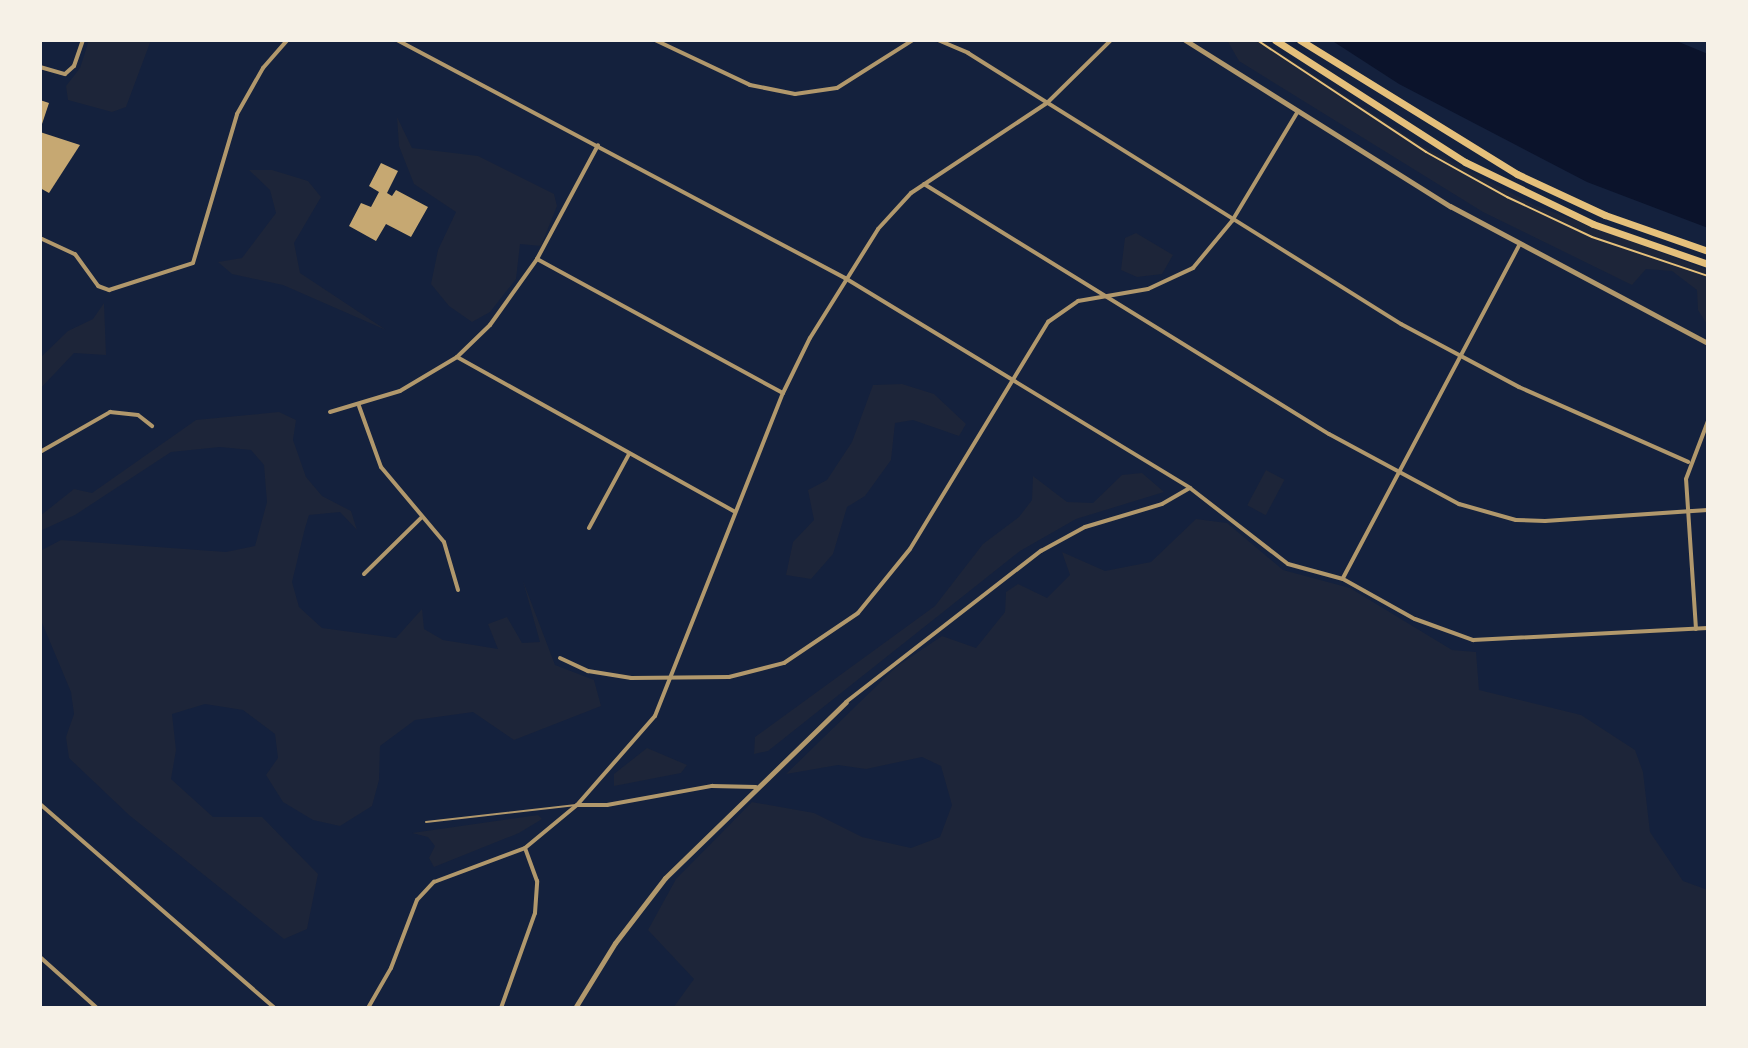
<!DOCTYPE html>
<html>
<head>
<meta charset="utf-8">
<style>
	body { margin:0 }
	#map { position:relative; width:1748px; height:1048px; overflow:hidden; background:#14213d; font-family:"Sofia Sans Condensed",sans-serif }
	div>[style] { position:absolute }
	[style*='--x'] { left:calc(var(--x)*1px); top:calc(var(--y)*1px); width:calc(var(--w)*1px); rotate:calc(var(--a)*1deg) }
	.green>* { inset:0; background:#1d2539; transform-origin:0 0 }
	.water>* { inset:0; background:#0b132b }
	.building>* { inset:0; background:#c6a872 }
	.path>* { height:2px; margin:-1px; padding:0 1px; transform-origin:1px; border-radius:1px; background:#e5c07b }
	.service>* { height:2px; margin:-1px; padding:0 1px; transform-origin:1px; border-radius:1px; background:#b1986c }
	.minor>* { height:4px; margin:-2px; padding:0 2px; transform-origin:2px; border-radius:2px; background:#b1986c }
	.tertiary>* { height:5px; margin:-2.5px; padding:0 2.5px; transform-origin:2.5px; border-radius:2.5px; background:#b1986c }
	.primary>* { height:7px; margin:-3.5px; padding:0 3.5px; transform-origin:3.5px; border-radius:3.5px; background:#e5c07b }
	span { translate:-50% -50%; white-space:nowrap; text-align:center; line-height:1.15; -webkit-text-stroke:6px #f6f1e7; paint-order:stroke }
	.frame { position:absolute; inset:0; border:42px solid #f6f1e7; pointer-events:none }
</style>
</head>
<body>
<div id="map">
	<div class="green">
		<div style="clip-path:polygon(89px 40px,151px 40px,126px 107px,112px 112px,68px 100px,66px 86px,80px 68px)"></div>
		<div style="clip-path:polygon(1227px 40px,1261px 40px,1424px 147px,1534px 205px,1708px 270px,1708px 326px,1698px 310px,1697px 290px,1672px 271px,1646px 269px,1632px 285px,1483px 212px,1239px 61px)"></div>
		<div style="clip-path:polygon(397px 117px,412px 148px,478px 156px,554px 194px,557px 206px,541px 246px,520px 244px,516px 279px,490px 312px,472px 322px,449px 306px,431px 284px,438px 250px,456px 212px,414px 184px,399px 146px)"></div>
		<div style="clip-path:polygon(249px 170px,272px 170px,308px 181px,321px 197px,294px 243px,300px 273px,386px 330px,283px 285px,232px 274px,218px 262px,242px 258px,276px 213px,270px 190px)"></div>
		<div style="clip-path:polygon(1136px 233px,1173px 255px,1162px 274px,1137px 277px,1121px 270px,1125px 238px)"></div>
		<div style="clip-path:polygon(104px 303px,106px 355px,74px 353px,40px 389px,40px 358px,68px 331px,93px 319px)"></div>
		<div style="clip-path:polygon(902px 384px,934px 394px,966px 424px,959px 436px,913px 420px,895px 423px,891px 460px,865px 496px,847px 507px,833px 554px,811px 579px,786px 575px,793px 542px,814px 520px,808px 490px,827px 480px,852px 442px,873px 385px)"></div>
		<div style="clip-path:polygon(279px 412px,296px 420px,293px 440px,306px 477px,322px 496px,351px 511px,357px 530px,340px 512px,309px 515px,305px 528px,292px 582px,299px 607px,322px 628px,396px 638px,422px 609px,424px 629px,443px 640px,498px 649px,488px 624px,507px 617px,522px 643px,540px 642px,523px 581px,555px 665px,594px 680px,601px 706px,514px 740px,473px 712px,415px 720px,380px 746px,379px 780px,372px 806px,340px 826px,313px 820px,283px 802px,266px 775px,278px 758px,275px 734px,243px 710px,205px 704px,172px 714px,176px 750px,171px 779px,213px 817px,262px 817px,318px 874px,307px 929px,284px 939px,129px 815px,69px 758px,66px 737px,74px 714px,71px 692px,40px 618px,40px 551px,61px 540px,226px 552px,255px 546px,267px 502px,264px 465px,251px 450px,220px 447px,171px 452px,75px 515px,40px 531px,40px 516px,74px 489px,92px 493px,196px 420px)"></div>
		<div style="left:1266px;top:470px;width:21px;height:40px;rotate:28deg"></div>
		<div style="clip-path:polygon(1142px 473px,1164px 492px,1076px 519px,1020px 551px,768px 751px,754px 754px,755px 737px,935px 606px,983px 544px,1019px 517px,1032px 500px,1033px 476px,1067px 502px,1093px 503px,1122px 475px)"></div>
		<div style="clip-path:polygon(1196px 519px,1227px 523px,1283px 570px,1350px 588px,1452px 650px,1476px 652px,1479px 690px,1581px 715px,1635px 750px,1643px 772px,1650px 832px,1683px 881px,1708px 890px,1708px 1008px,673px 1008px,694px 979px,648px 930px,676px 879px,752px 802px,814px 813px,862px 837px,911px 848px,940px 837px,952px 805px,941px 766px,922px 757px,866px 769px,838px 765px,786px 774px,896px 667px,942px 636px,976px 648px,1005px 612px,1006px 592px,1018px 584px,1047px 598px,1070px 575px,1062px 552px,1105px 571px,1151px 562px)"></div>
		<div style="clip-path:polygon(647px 748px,687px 765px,681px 773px,614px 786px,614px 774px)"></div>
		<div style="clip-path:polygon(538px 815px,542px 819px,519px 833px,434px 867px,429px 858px,435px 846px,428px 837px,412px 833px)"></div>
	</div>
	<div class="water">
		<div style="clip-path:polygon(1331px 40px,1674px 40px,1708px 54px,1708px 228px,1587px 182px,1399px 84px)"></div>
	</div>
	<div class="building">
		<div style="clip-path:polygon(40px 100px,49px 103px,41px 127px,40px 127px)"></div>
		<div style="clip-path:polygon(40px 132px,80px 145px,49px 193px,40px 188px)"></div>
		<div style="clip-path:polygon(381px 163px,398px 171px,387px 193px,392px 196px,396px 190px,428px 207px,411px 237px,386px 224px,376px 241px,349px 226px,361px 203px,371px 207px,379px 192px,369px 186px)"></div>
	</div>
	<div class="path">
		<div style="--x:1257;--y:40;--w:203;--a:33.5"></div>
		<div style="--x:1426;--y:152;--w:93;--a:29.1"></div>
		<div style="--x:1507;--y:197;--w:94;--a:25.2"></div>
		<div style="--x:1592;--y:237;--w:122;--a:18.6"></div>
	</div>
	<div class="service">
		<div style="--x:426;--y:822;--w:151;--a:-6.5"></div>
	</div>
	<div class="minor">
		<div style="--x:397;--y:40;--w:507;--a:27.98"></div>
		<div style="--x:845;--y:278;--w:404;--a:31.3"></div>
		<div style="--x:1190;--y:488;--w:124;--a:37.8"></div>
		<div style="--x:1288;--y:564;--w:57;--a:15.3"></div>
		<div style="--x:1343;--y:579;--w:82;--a:29.1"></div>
		<div style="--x:1415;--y:619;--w:62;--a:19.9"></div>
		<div style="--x:1473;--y:640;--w:235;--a:-2.9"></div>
		<div style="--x:655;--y:40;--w:105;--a:25.3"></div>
		<div style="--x:750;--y:85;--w:46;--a:11.3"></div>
		<div style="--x:795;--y:94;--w:42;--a:-8.1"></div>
		<div style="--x:837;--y:88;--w:90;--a:-32.3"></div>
		<div style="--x:938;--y:40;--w:33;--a:23"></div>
		<div style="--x:968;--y:53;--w:511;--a:32.04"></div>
		<div style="--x:1401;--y:324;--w:134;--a:28.1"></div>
		<div style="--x:1519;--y:387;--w:185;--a:23.9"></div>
		<div style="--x:40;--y:67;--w:26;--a:16"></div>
		<div style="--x:65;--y:74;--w:12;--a:-42"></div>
		<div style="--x:74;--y:66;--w:28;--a:-71"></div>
		<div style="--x:924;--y:184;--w:476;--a:31.7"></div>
		<div style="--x:1329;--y:434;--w:148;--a:28.3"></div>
		<div style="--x:1459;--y:504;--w:59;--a:15.7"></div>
		<div style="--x:1516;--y:520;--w:29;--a:2"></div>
		<div style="--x:1545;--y:521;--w:163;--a:-3.9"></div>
		<div style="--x:40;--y:238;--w:38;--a:25"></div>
		<div style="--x:75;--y:254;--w:39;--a:54"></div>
		<div style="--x:98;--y:286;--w:12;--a:20"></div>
		<div style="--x:109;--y:290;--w:88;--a:-17.8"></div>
		<div style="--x:193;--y:263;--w:155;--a:-73.5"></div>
		<div style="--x:237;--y:114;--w:53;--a:-60.5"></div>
		<div style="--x:263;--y:68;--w:37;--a:-49"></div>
		<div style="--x:537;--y:259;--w:280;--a:28.6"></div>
		<div style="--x:457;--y:357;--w:317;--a:29.1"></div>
		<div style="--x:359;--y:406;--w:65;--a:70.2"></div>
		<div style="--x:381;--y:467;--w:98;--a:50"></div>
		<div style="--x:444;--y:542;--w:50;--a:73.7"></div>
		<div style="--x:330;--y:412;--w:73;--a:-16.7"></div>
		<div style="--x:400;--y:391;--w:66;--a:-30.8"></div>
		<div style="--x:457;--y:357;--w:46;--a:-44.1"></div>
		<div style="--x:490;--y:325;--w:81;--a:-54.5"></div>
		<div style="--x:537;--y:259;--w:129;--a:-61.8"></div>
		<div style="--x:40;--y:452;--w:81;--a:-29.7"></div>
		<div style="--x:110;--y:412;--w:28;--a:6"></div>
		<div style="--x:138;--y:415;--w:18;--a:38"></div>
		<div style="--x:589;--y:528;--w:84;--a:-61.6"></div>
		<div style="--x:364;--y:574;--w:80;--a:-44.5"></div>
		<div style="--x:1343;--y:578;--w:378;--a:-62.1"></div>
		<div style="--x:1696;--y:629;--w:150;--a:-93.8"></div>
		<div style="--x:1686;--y:479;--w:62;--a:-69.2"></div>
		<div style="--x:560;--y:658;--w:31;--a:25"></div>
		<div style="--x:588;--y:671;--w:44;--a:9.2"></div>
		<div style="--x:631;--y:678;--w:98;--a:-0.6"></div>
		<div style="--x:729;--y:677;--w:57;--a:-14.3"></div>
		<div style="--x:784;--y:663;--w:89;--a:-34"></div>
		<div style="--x:858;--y:613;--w:82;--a:-50.9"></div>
		<div style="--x:910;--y:549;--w:266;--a:-58.7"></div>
		<div style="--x:1048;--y:322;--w:37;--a:-35"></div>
		<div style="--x:1078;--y:301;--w:71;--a:-9.7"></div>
		<div style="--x:1148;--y:289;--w:50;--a:-25"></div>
		<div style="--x:1193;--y:268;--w:61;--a:-50.3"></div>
		<div style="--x:1232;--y:221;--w:128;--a:-59"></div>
		<div style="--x:846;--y:702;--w:247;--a:-37.8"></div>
		<div style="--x:1041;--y:551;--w:50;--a:-28.6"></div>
		<div style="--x:1085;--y:527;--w:80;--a:-16.6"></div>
		<div style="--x:1162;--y:504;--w:32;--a:-30"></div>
		<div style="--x:40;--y:804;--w:311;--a:41"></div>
		<div style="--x:577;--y:805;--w:118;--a:-48.8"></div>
		<div style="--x:655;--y:716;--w:347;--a:-68.4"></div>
		<div style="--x:783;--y:393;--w:61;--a:-63.9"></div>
		<div style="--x:810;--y:338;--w:128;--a:-58"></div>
		<div style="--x:878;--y:229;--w:49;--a:-47.5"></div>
		<div style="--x:911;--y:193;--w:163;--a:-33.5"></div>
		<div style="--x:1047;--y:103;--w:90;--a:-44.5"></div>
		<div style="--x:40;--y:957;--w:76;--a:41.8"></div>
		<div style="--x:368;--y:1008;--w:46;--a:-60.1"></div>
		<div style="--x:391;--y:968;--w:73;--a:-69.1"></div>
		<div style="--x:417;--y:900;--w:25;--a:-47"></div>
		<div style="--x:434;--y:882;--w:97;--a:-20.5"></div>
		<div style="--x:525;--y:848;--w:67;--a:-39.6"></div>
		<div style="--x:577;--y:805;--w:30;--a:0"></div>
		<div style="--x:607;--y:805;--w:107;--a:-10.3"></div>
		<div style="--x:712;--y:786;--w:44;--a:1.3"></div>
		<div style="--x:501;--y:1008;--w:101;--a:-70.3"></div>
		<div style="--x:535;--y:913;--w:32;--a:-86"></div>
		<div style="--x:537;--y:881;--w:35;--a:-110"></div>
	</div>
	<div class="tertiary">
		<div style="--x:1185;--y:40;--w:313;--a:32.1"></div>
		<div style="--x:1450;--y:206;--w:292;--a:28"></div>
		<div style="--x:575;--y:1008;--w:76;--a:-58.4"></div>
		<div style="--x:615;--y:943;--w:82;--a:-52.4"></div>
		<div style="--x:665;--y:878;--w:252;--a:-44.2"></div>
	</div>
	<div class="primary">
		<div style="--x:1275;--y:40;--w:226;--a:32.7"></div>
		<div style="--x:1465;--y:162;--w:142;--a:25.8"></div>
		<div style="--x:1593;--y:224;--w:122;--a:19.2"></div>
		<div style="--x:1300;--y:40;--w:255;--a:31.7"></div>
		<div style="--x:1517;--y:174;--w:97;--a:25"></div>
		<div style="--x:1605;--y:215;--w:109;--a:19.3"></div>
	</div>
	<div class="frame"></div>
</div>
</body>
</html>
